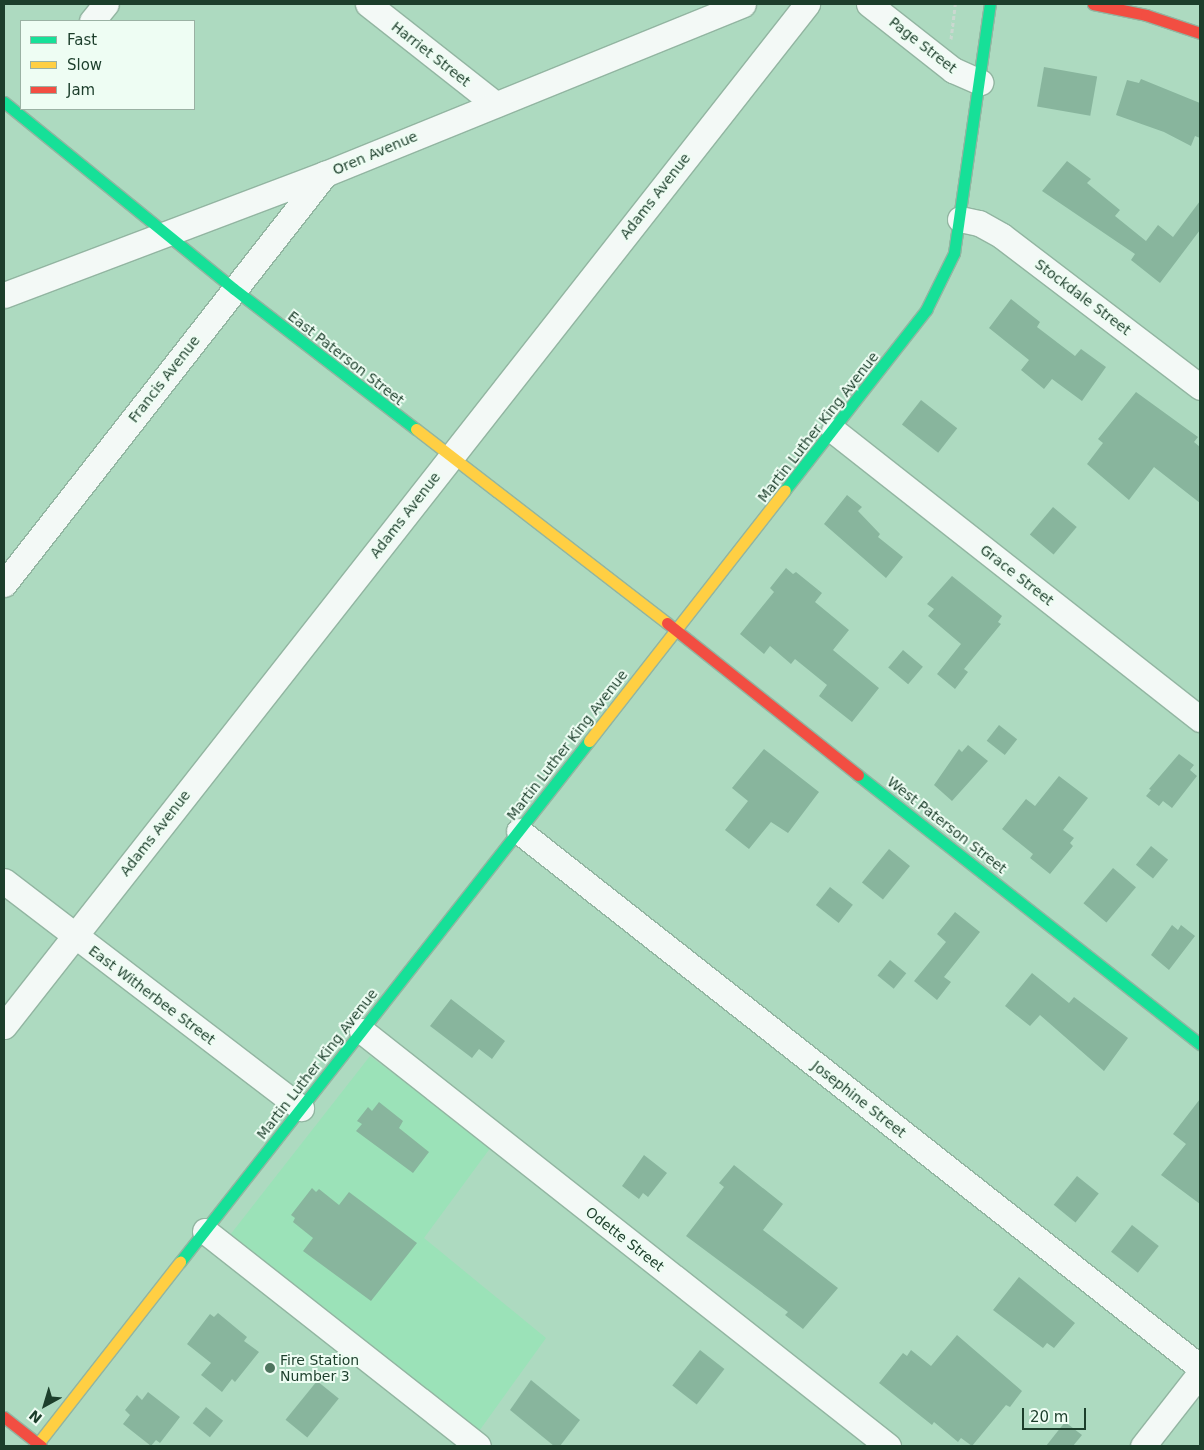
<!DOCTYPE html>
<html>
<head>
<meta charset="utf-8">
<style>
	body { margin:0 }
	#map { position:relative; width:1204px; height:1450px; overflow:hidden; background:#addac0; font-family:"DejaVu Sans",sans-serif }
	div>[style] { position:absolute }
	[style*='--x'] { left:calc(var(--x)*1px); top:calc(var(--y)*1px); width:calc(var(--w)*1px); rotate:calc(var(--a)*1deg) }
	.built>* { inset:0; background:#9be2b8 }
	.building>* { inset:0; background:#88b59d; transform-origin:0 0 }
	.path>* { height:3px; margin-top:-1.5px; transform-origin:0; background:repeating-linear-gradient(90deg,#cad8d0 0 4px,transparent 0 6.5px) }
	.roads { filter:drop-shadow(1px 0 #92b5a1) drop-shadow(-1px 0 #92b5a1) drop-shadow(0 1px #92b5a1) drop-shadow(0 -1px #92b5a1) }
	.street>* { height:25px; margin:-12.5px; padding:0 12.5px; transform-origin:12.5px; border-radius:12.5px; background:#f3f9f6 }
	.fast>* { height:11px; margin:-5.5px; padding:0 5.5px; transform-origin:5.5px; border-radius:5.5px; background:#16e098 }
	.slow>* { height:11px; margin:-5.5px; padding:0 5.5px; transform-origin:5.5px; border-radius:5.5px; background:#ffcf43 }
	.jam>* { height:11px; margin:-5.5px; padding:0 5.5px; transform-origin:5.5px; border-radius:5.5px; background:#f24e42 }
	.dots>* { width:14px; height:14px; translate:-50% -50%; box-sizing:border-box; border:2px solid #eefdf3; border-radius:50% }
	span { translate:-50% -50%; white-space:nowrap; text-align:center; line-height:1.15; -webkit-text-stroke:4px #eefdf3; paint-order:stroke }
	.street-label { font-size:14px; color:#1c3e2b }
	.poi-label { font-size:14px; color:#1c3e2b }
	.left { translate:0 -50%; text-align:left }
	.frame { position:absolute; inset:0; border:5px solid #1c3e2b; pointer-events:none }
	.legend { position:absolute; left:20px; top:20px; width:175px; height:90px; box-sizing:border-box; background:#eefdf3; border:1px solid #9ab1a3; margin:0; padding:6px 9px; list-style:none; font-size:15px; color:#1c3e2b }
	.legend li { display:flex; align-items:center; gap:10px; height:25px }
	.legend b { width:25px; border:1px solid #9ab1a3 }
	.north { position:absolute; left:20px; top:1380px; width:50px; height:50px; -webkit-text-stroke:4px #eefdf3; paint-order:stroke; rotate:219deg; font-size:14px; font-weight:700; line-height:20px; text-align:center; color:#1c3e2b }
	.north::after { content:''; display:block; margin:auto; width:18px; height:22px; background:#1c3e2b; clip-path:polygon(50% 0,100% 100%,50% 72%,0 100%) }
	.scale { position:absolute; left:1022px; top:1408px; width:64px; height:22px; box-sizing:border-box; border:2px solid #1c3e2b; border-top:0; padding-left:6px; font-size:15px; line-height:18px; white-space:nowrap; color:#1c3e2b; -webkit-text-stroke:4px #eefdf3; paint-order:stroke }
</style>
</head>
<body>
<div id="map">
	<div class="built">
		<div style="clip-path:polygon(370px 1056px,491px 1147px,424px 1238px,546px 1338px,477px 1434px,230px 1235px)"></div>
	</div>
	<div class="building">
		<div style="left:1044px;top:67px;width:54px;height:40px;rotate:10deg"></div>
		<div style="clip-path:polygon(1141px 79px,1200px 103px,1200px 138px,1195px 136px,1191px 146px,1164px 132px,1116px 115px,1127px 80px,1139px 83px)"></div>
		<div style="clip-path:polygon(1067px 161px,1091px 179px,1087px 183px,1120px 210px,1115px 216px,1146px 241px,1158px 225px,1173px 237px,1200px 201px,1200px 230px,1160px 283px,1131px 260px,1135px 254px,1042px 191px)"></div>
		<div style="clip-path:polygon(1011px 299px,1040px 322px,1037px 327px,1075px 356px,1081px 349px,1106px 367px,1082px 401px,1052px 379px,1044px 389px,1021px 370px,1029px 360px,989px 328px)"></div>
		<div style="clip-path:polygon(1136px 392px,1198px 437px,1194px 442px,1200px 447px,1200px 503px,1154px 467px,1129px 500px,1087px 464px,1103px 443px,1098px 439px)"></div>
		<div style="left:921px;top:400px;width:46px;height:31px;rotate:38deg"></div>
		<div style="clip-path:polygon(847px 495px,862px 507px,858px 511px,880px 534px,878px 537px,903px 557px,886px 578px,824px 524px)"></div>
		<div style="left:1053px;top:507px;width:31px;height:36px;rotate:40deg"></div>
		<div style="clip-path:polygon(786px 568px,793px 574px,796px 572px,822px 593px,815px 602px,849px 630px,833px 650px,879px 688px,852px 722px,819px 696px,827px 685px,795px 659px,791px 664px,770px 646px,764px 654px,740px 634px,774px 592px,770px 588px)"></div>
		<div style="clip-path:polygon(952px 576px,1002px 616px,998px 622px,1001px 624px,964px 669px,968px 672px,955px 689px,937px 674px,961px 644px,928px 616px,934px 609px,927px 604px)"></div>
		<div style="left:903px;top:650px;width:26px;height:23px;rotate:40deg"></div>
		<div style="left:999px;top:725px;width:23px;height:20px;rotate:38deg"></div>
		<div style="clip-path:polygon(968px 745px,988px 761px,952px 801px,934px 785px,959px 749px,962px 752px)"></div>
		<div style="clip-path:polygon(764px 749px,819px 792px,788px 833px,771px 822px,749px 849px,725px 830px,748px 801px,732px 788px)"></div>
		<div style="clip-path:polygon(1179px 754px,1194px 765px,1190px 770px,1197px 776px,1172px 808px,1163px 801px,1159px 806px,1146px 796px,1151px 790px,1149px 789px)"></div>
		<div style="clip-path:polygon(1059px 776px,1088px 798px,1063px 830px,1074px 838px,1070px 843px,1073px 846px,1050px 874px,1030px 858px,1033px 854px,1002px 829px,1026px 799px,1035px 806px)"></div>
		<div style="left:1151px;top:846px;width:22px;height:24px;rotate:39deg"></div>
		<div style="left:889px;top:849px;width:27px;height:43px;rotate:39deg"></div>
		<div style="left:1113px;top:868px;width:30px;height:46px;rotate:40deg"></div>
		<div style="left:830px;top:887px;width:29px;height:23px;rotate:38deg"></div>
		<div style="clip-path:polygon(955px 912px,980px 932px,944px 977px,951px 982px,937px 1000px,914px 981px,946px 942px,937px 934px)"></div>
		<div style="clip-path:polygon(1172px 925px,1178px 930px,1181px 925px,1195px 936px,1169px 970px,1151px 955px)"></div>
		<div style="left:890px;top:960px;width:21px;height:20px;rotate:39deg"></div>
		<div style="clip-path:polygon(1032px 973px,1069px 1003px,1074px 997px,1128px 1038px,1104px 1071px,1040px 1015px,1030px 1026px,1005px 1006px)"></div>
		<div style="clip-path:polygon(451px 999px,505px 1041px,492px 1059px,479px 1049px,472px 1058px,430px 1026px)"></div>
		<div style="clip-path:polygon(1200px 1099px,1200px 1204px,1161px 1175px,1186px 1144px,1173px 1134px)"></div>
		<div style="clip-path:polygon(379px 1102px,403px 1121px,399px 1128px,429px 1152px,413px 1173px,356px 1131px,362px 1124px,357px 1121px,368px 1107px,372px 1111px)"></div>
		<div style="clip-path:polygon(644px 1155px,667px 1173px,648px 1197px,643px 1193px,639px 1199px,622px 1186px)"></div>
		<div style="clip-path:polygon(734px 1165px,783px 1204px,763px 1230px,838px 1288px,803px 1329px,785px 1315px,788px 1312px,686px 1236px,724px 1187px,719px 1183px)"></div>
		<div style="left:1077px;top:1176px;width:28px;height:37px;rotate:39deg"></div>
		<div style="clip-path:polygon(312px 1188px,316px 1192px,319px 1189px,339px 1205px,349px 1192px,417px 1243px,371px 1301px,303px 1251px,313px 1238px,293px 1222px,295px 1218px,291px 1215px)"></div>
		<div style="left:1132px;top:1225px;width:34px;height:34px;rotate:38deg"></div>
		<div style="clip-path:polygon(1019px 1277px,1075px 1323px,1054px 1348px,1047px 1343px,1043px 1348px,993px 1310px)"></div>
		<div style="clip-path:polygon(218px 1313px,247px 1337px,244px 1341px,259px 1352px,235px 1382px,232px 1379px,222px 1392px,201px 1375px,211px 1363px,187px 1344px,210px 1314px,214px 1317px)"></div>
		<div style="clip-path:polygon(957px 1335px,1022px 1391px,1010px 1407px,1006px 1405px,972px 1446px,961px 1438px,958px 1442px,934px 1422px,932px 1425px,879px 1383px,903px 1353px,907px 1356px,911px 1350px,931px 1366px)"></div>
		<div style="left:700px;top:1350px;width:31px;height:45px;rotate:38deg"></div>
		<div style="clip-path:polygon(531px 1380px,580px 1420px,560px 1446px,554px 1446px,510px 1410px)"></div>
		<div style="left:317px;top:1381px;width:28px;height:50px;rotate:39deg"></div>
		<div style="clip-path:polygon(148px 1392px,180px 1417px,160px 1443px,156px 1440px,151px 1446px,123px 1424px,130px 1415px,125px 1410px,137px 1395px,142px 1400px)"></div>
		<div style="left:206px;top:1407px;width:22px;height:21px;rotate:39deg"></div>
		<div style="clip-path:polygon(1065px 1422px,1082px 1435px,1073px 1446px,1046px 1446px)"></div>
	</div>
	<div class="path">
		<div style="--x:951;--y:39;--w:35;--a:-83"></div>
	</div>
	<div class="roads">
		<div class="street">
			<div style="--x:368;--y:4;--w:162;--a:38.2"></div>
			<div style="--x:869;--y:4;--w:107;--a:38.2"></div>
			<div style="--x:953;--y:70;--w:30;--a:24"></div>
			<div style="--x:92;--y:21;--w:22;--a:-51"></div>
			<div style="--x:960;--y:219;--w:19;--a:12"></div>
			<div style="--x:979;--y:223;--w:26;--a:29"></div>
			<div style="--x:1002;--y:236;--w:249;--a:37.3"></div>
			<div style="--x:4;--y:295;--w:343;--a:-20.7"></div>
			<div style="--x:325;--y:174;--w:451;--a:-22.1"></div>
			<div style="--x:834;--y:431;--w:466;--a:38.2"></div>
			<div style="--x:4;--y:584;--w:521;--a:-51.94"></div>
			<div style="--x:519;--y:831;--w:867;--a:38.21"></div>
			<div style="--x:4;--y:881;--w:374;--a:37.4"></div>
			<div style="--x:4;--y:1026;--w:1300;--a:-51.84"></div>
			<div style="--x:362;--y:1031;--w:670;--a:38.27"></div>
			<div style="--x:205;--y:1231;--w:347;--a:38.2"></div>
			<div style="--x:1143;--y:1446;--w:93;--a:-52"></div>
		</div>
		<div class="fast">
			<div style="--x:4;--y:102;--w:296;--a:39.1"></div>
			<div style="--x:234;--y:289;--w:230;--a:37.6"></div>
			<div style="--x:785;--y:490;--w:229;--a:-51.9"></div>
			<div style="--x:926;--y:310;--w:64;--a:-63.8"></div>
			<div style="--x:954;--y:253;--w:252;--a:-81.8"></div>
			<div style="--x:858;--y:775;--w:435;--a:38.2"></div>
			<div style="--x:180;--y:1262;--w:662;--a:-51.87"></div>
		</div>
		<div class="slow">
			<div style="--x:416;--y:429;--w:317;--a:37.7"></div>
			<div style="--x:589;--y:741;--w:318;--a:-52"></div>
			<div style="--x:36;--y:1446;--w:234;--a:-52"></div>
		</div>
		<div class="jam">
			<div style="--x:1093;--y:4;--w:54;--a:11.7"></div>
			<div style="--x:1146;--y:15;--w:57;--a:18.4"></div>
			<div style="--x:667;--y:623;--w:244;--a:38.5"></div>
			<div style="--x:4;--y:1417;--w:47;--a:38.1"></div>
		</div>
	</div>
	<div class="dots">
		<div style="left:270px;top:1368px;background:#4f755f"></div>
	</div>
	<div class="street-label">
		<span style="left:923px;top:45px;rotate:38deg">Page Street</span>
		<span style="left:431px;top:54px;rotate:38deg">Harriet Street</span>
		<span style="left:375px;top:153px;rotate:-23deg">Oren Avenue</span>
		<span style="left:655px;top:196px;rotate:-52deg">Adams Avenue</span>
		<span style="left:1083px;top:297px;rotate:37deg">Stockdale Street</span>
		<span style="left:346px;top:358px;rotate:38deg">East Paterson Street</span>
		<span style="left:164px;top:379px;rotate:-52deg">Francis Avenue</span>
		<span style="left:818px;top:427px;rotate:-52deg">Martin Luther King Avenue</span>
		<span style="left:405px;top:515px;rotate:-52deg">Adams Avenue</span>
		<span style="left:1017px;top:575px;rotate:38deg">Grace Street</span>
		<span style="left:567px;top:745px;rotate:-52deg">Martin Luther King Avenue</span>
		<span style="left:947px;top:825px;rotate:38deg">West Paterson Street</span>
		<span style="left:155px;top:833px;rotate:-52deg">Adams Avenue</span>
		<span style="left:152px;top:995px;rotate:37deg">East Witherbee Street</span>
		<span style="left:317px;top:1064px;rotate:-52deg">Martin Luther King Avenue</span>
		<span style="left:859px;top:1099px;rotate:38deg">Josephine Street</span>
		<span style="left:625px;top:1239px;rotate:38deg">Odette Street</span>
	</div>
	<div class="poi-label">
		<span class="left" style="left:280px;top:1368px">Fire Station<br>Number 3</span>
	</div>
	<div class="frame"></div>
	<ul class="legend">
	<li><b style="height:6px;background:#16e098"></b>Fast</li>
	<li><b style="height:6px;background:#ffcf43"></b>Slow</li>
	<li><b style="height:6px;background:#f24e42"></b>Jam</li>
	</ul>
	<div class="north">N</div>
	<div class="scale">20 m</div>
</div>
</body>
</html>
